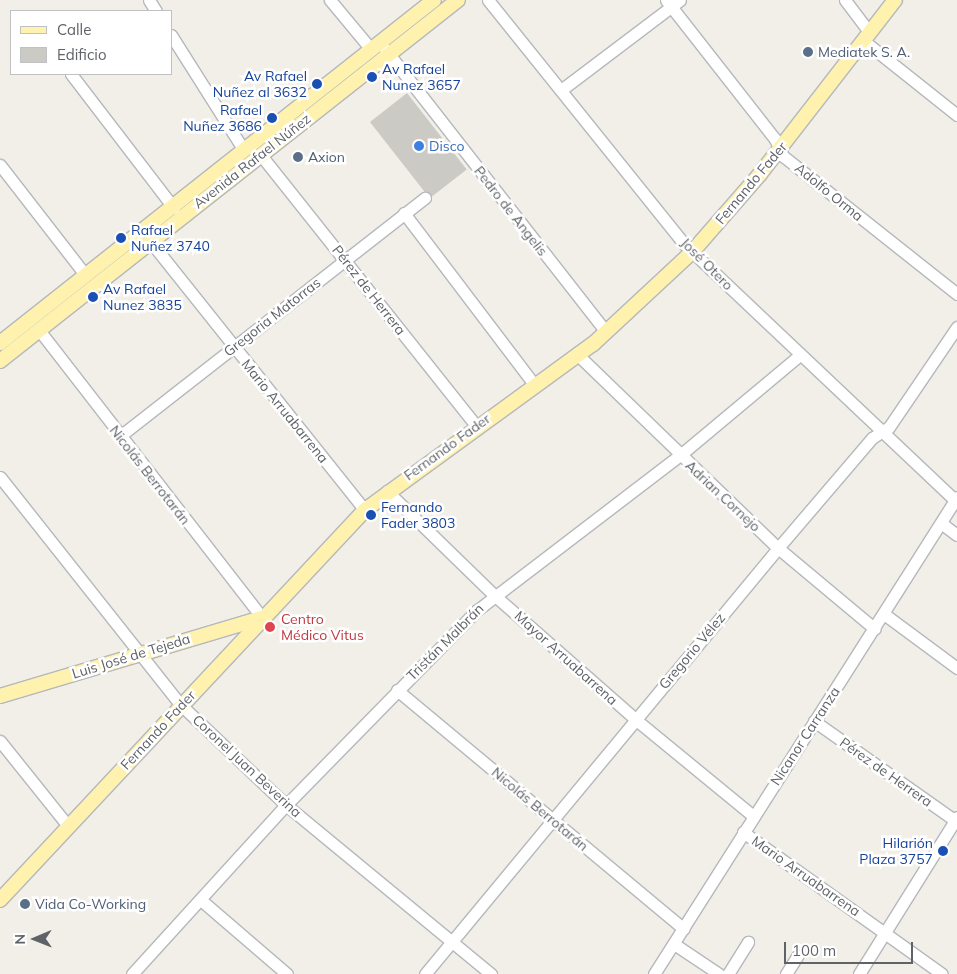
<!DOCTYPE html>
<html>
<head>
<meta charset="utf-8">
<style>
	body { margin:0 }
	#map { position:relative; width:957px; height:974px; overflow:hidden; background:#f1efe8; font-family:Mulish,sans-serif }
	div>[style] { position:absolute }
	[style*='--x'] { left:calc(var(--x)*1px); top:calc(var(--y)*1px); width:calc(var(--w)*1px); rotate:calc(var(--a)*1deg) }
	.building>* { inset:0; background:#cccac5; transform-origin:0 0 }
	.roads { filter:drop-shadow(1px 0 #b5b8bc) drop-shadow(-1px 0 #b5b8bc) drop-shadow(0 1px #b5b8bc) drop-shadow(0 -1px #b5b8bc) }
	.minor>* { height:11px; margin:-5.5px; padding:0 5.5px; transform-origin:5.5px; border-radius:5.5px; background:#fff }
	.major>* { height:14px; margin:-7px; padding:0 7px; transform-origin:7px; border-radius:7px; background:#fff2af }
	.dots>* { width:14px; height:14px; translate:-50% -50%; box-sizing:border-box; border:2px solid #fff; border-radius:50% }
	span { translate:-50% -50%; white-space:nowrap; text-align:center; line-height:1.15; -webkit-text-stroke:5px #fff; paint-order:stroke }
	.service-label { font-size:14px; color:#4e5e75 }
	.left { translate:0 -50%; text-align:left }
	.transit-label { font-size:14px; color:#164399 }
	.right { translate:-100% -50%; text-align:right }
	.shop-label { font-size:14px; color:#366cbe }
	.street-label { font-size:14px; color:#5f6368 }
	.health-label { font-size:14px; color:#be3a42 }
	.legend { position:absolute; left:10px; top:10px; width:162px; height:65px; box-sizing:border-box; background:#fff; border:1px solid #bfc1c3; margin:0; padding:6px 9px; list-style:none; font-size:15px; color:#5f6368 }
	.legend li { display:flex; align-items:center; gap:10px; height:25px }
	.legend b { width:25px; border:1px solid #bfc1c3 }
	.north { position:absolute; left:10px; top:914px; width:50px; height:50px; -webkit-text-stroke:4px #fff; paint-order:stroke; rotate:269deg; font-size:14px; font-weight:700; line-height:20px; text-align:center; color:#5f6368 }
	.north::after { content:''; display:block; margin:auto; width:18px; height:22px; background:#5f6368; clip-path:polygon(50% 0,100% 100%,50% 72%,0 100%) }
	.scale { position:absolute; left:784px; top:942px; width:129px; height:22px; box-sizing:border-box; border:2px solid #5f6368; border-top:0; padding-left:6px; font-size:15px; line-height:18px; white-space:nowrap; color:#5f6368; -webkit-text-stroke:4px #fff; paint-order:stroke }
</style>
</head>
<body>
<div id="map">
	<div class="building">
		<div style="left:407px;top:93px;width:97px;height:47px;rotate:52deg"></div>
	</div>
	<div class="roads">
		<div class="minor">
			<div style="--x:149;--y:0;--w:13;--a:58"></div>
			<div style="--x:330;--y:0;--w:62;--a:50.2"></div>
			<div style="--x:488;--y:0;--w:313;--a:51.2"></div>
			<div style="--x:684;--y:244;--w:373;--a:43.4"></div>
			<div style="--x:666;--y:0;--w:177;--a:51.9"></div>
			<div style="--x:775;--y:139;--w:19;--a:65"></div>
			<div style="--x:783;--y:156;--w:222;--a:38.4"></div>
			<div style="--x:845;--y:0;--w:41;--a:52.9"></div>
			<div style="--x:171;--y:35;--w:135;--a:57.7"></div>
			<div style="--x:864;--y:41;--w:119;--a:38.5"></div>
			<div style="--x:385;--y:49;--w:359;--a:52"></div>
			<div style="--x:71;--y:74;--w:169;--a:52.5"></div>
			<div style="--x:561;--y:90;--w:149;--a:-37.1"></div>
			<div style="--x:260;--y:154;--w:347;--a:51.5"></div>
			<div style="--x:0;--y:165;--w:140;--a:52.2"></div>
			<div style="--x:404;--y:213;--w:215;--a:52.8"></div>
			<div style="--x:150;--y:241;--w:344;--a:51.4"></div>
			<div style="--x:39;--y:330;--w:364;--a:52.2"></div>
			<div style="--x:578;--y:355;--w:278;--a:44"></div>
			<div style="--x:778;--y:548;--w:126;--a:39.9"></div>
			<div style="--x:120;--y:436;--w:387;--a:-38"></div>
			<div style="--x:0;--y:477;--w:291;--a:51.6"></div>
			<div style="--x:181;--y:705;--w:145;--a:43.6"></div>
			<div style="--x:286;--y:805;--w:266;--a:39.5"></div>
			<div style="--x:387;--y:491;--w:149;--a:44.2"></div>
			<div style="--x:494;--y:595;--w:188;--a:41.3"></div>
			<div style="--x:635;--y:719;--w:153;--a:39.4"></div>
			<div style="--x:941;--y:523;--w:20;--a:37"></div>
			<div style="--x:884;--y:614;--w:91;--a:36.5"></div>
			<div style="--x:397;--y:690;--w:373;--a:39.8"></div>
			<div style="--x:814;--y:721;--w:175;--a:35.2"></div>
			<div style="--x:0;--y:741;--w:109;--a:51.3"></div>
			<div style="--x:743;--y:832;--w:244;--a:35.5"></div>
			<div style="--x:202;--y:901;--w:112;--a:40.7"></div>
			<div style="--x:674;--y:944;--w:54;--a:33.7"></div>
			<div style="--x:132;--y:974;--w:229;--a:-47.7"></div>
			<div style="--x:286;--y:805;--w:272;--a:-45.6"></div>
			<div style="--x:476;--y:611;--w:255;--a:-37.4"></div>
			<div style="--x:679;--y:456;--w:158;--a:-39.9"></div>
			<div style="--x:425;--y:974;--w:553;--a:-50.35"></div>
			<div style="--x:778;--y:548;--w:145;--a:-49.5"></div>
			<div style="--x:872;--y:438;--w:20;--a:-33"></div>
			<div style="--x:889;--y:427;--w:121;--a:-55.8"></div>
			<div style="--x:654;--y:974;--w:565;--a:-57.58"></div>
			<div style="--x:728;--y:974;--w:38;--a:-58"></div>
			<div style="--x:786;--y:974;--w:22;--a:-58"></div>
			<div style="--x:859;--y:974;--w:185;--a:-58"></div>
		</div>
		<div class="major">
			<div style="--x:0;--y:343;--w:553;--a:-38.32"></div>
			<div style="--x:0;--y:361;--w:583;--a:-38.25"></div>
			<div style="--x:0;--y:696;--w:272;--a:-16.6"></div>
			<div style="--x:0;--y:900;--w:534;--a:-46.9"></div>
			<div style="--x:365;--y:510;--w:282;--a:-36.1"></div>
			<div style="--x:593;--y:344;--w:135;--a:-42.9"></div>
			<div style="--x:692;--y:252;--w:103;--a:-48.9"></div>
			<div style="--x:760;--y:174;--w:220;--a:-52.2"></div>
		</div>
	</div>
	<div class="dots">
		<div style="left:808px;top:52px;background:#5c6f8a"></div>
		<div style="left:372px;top:77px;background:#1a4fb4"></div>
		<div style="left:317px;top:84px;background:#1a4fb4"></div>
		<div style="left:272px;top:118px;background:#1a4fb4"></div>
		<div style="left:419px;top:146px;background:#3f7fe0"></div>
		<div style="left:298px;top:157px;background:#5c6f8a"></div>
		<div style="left:121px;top:238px;background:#1a4fb4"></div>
		<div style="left:93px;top:297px;background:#1a4fb4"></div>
		<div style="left:371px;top:515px;background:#1a4fb4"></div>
		<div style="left:270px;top:627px;background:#e0444e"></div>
		<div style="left:943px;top:851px;background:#1a4fb4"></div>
		<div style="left:25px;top:904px;background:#5c6f8a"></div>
	</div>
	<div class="service-label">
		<span class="left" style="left:818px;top:52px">Mediatek S. A.</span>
		<span class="left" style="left:308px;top:157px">Axion</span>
		<span class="left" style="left:35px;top:904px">Vida Co-Working</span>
	</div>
	<div class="transit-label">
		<span class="left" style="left:382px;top:77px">Av Rafael<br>Nunez 3657</span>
		<span class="right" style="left:307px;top:84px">Av Rafael<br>Nuñez al 3632</span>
		<span class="right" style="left:262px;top:118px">Rafael<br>Nuñez 3686</span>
		<span class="left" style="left:131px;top:238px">Rafael<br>Nuñez 3740</span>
		<span class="left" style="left:103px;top:297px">Av Rafael<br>Nunez 3835</span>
		<span class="left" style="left:381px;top:515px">Fernando<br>Fader 3803</span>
		<span class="right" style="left:933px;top:851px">Hilarión<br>Plaza 3757</span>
	</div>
	<div class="shop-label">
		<span class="left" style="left:429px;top:146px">Disco</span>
	</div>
	<div class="street-label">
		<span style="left:252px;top:161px;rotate:-38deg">Avenida Rafael Núñez</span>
		<span style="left:751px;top:183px;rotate:-50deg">Fernando Fader</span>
		<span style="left:829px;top:192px;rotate:39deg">Adolfo Orma</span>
		<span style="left:511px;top:211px;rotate:52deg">Pedro de Angelis</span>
		<span style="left:707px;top:264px;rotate:45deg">José Otero</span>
		<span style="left:369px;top:290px;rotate:52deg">Pérez de Herrera</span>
		<span style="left:272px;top:317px;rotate:-38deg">Gregoria Matorras</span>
		<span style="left:285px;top:411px;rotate:51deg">Mario Arruabarrena</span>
		<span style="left:447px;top:447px;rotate:-36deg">Fernando Fader</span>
		<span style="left:150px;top:475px;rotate:52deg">Nicolás Berrotarán</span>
		<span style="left:723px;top:496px;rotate:43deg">Adrian Cornejo</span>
		<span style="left:445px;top:642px;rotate:-45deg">Tristán Malbrán</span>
		<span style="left:692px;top:651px;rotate:-50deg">Gregorio Vélez</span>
		<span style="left:131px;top:656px;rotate:-17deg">Luis José de Tejeda</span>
		<span style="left:566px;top:658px;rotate:42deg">Mayor Arruabarrena</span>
		<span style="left:158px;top:730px;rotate:-47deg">Fernando Fader</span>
		<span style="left:805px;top:736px;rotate:-57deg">Nicanor Carranza</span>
		<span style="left:247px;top:766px;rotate:43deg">Coronel Juan Beverina</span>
		<span style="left:886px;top:772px;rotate:35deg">Pérez de Herrera</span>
		<span style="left:540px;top:809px;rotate:40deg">Nicolás Berrotarán</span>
		<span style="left:806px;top:876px;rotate:35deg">Mario Arruabarrena</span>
	</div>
	<div class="health-label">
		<span class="left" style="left:281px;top:627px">Centro<br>Médico Vitus</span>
	</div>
	<ul class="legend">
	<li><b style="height:6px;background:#fff2af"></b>Calle</li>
	<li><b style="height:14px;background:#cccac5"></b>Edificio</li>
	</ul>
	<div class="north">N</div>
	<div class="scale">100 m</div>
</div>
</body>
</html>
